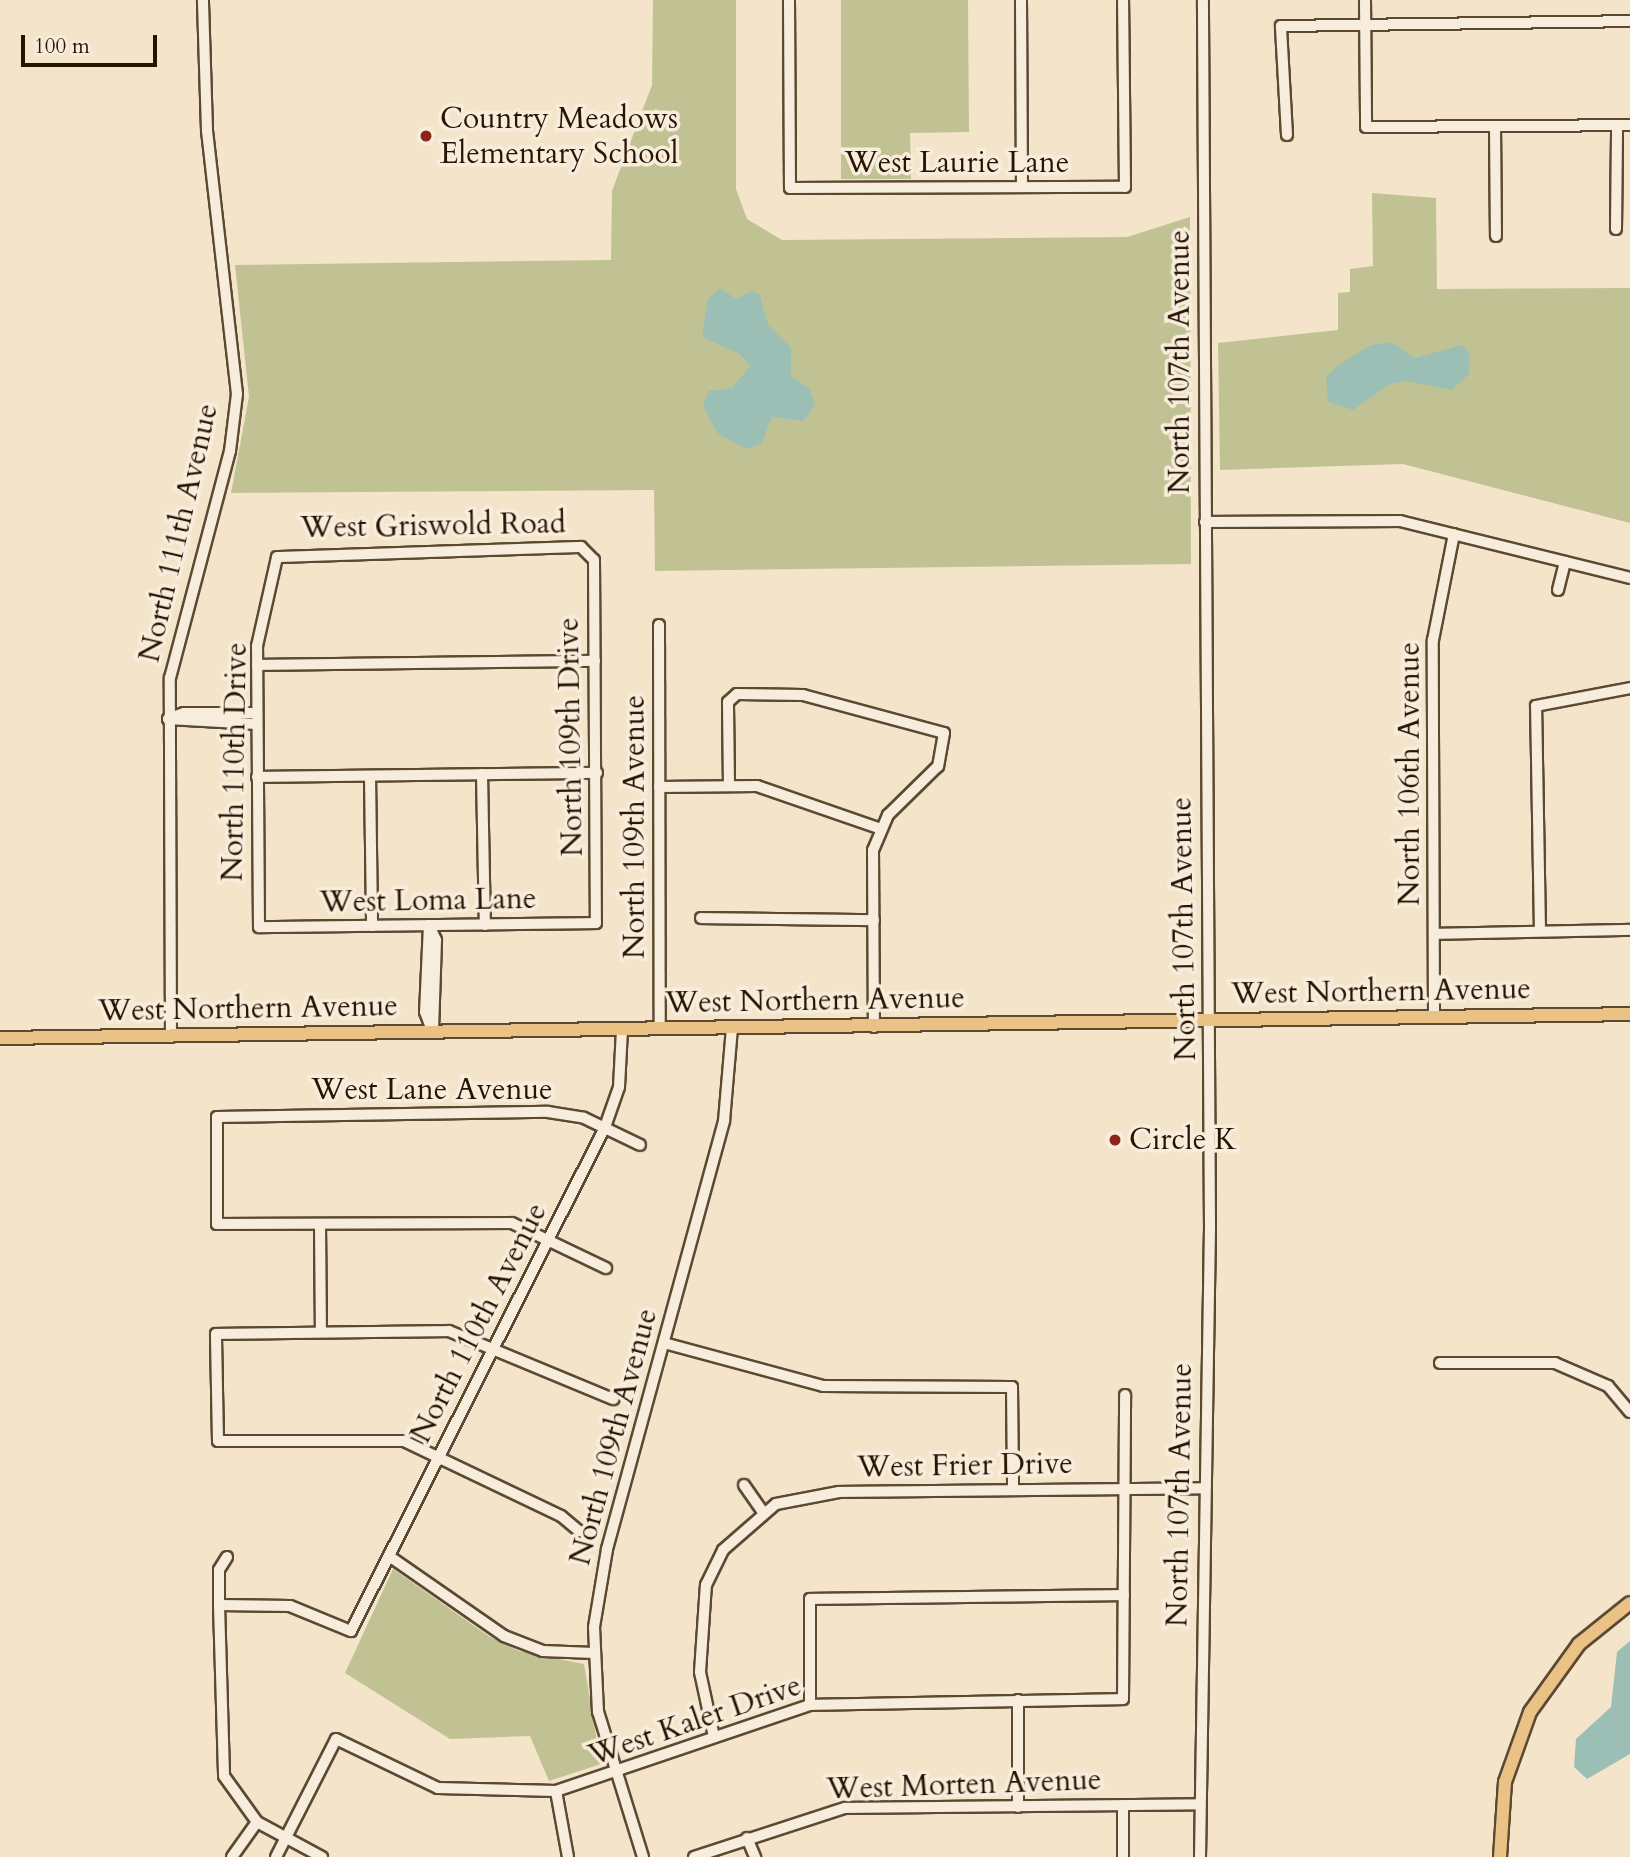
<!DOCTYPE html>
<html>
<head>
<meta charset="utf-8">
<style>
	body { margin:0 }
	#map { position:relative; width:1630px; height:1857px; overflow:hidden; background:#f4e4ca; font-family:Cardo,serif }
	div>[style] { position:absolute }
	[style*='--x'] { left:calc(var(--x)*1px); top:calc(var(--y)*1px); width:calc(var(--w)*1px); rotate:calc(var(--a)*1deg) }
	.green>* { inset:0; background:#c1c293 }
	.water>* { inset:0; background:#9cbfb5 }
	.roads { filter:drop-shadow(2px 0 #5b4932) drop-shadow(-2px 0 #5b4932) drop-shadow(0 2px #5b4932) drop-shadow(0 -2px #5b4932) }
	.minor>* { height:10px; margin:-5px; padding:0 5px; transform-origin:5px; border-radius:5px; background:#f8eddd }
	.major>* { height:12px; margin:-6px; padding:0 6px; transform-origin:6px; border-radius:6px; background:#eac285 }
	.dots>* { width:19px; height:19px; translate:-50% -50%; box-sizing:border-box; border:4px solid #f8eddd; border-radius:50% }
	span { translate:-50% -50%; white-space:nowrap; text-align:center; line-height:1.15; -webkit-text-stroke:7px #f8eddd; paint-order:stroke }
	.poi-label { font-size:30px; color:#281500 }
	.left { translate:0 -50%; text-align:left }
	.street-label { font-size:30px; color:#281500 }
	.scale { position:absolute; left:21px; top:35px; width:136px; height:32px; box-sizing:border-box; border:4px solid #281500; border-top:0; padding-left:9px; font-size:21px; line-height:24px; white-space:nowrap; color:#281500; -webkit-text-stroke:5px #f8eddd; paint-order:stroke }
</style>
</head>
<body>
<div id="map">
	<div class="green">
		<div style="clip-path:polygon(653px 0,736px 0,736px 189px,747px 219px,782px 240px,1127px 237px,1190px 217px,1191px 564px,655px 571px,654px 490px,231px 493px,249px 397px,235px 265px,611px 260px,612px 191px,652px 85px)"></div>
		<div style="clip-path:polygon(841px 0,968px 0,969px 132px,910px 133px,911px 179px,841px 179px)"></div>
		<div style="clip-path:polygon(1372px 193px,1436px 198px,1437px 289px,1630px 288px,1630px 523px,1403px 464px,1220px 470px,1218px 343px,1338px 330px,1338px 293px,1350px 292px,1350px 269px,1373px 266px)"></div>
		<div style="clip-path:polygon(393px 1569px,490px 1637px,519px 1651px,584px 1664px,601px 1764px,549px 1781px,530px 1736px,450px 1739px,345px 1673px)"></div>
	</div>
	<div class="water">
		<div style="clip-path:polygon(720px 288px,736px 299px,752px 291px,760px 295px,768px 325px,791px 348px,791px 376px,810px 389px,815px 405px,803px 421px,772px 417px,762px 443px,747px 449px,718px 434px,703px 406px,708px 391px,732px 388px,750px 366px,740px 354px,702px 337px,708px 299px)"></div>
		<div style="clip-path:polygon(1392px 342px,1415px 358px,1462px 345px,1470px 354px,1469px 374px,1452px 390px,1406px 381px,1390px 384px,1353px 410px,1328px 402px,1326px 377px,1338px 365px,1371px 345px)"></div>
		<div style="clip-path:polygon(1630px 1641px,1630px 1754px,1587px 1779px,1574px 1767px,1576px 1739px,1611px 1707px,1617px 1652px)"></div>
	</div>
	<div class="roads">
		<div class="minor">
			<div style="--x:789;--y:0;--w:188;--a:89.7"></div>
			<div style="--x:790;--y:188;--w:335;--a:-0.2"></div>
			<div style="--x:1125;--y:187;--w:187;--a:-90.6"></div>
			<div style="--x:1021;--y:0;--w:187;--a:89.7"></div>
			<div style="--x:1365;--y:0;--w:127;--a:89.5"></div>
			<div style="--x:1366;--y:127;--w:264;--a:-0.4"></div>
			<div style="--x:1495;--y:126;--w:110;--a:89.5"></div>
			<div style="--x:1287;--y:135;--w:109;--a:-93.2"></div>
			<div style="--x:1281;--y:26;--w:349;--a:-0.8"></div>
			<div style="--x:1616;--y:229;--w:104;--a:-89.4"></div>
			<div style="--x:1205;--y:522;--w:195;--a:-0.3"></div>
			<div style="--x:1400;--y:521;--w:237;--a:13.9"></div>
			<div style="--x:581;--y:547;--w:18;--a:45"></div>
			<div style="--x:594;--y:560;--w:363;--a:89.7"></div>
			<div style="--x:596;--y:923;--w:337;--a:179.3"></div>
			<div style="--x:259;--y:927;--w:281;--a:-90.4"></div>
			<div style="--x:257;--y:646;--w:91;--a:-77.3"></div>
			<div style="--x:277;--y:557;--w:304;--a:-1.9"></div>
			<div style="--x:1558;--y:590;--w:29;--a:-76"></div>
			<div style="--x:659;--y:625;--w:404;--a:89.9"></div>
			<div style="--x:257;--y:665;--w:338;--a:-0.7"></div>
			<div style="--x:168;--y:719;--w:17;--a:-21"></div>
			<div style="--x:184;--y:713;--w:73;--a:0"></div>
			<div style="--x:168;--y:719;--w:89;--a:3.2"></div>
			<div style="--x:482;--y:774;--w:151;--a:88.9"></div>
			<div style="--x:370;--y:776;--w:150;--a:89.2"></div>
			<div style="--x:257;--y:777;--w:340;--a:-0.7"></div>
			<div style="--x:729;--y:786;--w:84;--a:-90.7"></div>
			<div style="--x:728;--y:702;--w:12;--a:-42"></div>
			<div style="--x:737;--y:694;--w:66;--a:0.9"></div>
			<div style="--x:803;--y:695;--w:146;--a:15.1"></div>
			<div style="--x:944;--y:733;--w:34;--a:100"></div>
			<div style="--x:938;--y:766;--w:70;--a:135.6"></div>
			<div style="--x:888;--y:815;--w:38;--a:113"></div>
			<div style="--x:873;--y:850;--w:177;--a:89.7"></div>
			<div style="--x:659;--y:787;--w:98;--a:-0.6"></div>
			<div style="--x:757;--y:786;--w:128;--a:19.1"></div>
			<div style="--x:701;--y:918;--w:173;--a:0.7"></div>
			<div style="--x:429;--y:925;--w:87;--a:92.6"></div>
			<div style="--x:425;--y:1012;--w:22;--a:69"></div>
			<div style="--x:429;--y:925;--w:17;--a:65"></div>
			<div style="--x:436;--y:940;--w:89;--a:91.9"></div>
			<div style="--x:1540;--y:931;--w:225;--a:-91"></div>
			<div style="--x:1536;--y:706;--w:96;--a:-10.8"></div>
			<div style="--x:1434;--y:934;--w:196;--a:-1.2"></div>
			<div style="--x:1434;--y:1017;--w:377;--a:-90.2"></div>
			<div style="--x:1433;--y:640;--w:108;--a:-78.8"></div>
			<div style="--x:171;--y:1037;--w:359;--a:-90.2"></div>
			<div style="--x:170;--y:678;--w:235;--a:-75.2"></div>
			<div style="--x:230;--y:451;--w:57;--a:-83"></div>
			<div style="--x:237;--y:394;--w:266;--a:-96.5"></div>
			<div style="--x:207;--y:130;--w:130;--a:-91.8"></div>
			<div style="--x:320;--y:1224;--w:108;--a:89.5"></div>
			<div style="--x:606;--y:1268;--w:104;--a:-154.4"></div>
			<div style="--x:512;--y:1223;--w:295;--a:179.8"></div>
			<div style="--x:217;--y:1224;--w:107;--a:-90"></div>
			<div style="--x:217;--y:1117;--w:331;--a:-0.9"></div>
			<div style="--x:548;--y:1112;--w:36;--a:9"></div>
			<div style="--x:584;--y:1118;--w:62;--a:25.7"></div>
			<div style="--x:664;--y:1343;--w:165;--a:15.1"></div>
			<div style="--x:823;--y:1386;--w:189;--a:0.3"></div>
			<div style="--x:1012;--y:1387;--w:103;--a:89.4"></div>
			<div style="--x:1440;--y:1363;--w:115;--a:0"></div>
			<div style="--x:1555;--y:1363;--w:58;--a:23.5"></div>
			<div style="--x:1608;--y:1386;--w:34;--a:50"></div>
			<div style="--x:744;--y:1485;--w:32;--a:55"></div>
			<div style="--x:579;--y:1531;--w:23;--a:-140"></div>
			<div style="--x:561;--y:1516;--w:174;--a:-154.5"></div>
			<div style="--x:404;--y:1441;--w:186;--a:180"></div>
			<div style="--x:218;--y:1441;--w:107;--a:-91.1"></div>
			<div style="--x:216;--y:1334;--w:233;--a:-0.7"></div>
			<div style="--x:449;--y:1331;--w:178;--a:22.5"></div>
			<div style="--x:389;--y:1556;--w:140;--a:34.8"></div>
			<div style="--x:504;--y:1636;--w:42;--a:21"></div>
			<div style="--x:543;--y:1651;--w:51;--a:2.2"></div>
			<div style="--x:227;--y:1557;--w:15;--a:122"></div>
			<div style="--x:219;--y:1570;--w:35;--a:90"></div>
			<div style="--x:219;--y:1605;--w:171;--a:88.3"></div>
			<div style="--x:224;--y:1776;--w:57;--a:54.3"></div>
			<div style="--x:257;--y:1822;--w:74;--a:28.3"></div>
			<div style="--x:219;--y:1605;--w:71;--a:0.8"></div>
			<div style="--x:290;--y:1606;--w:66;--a:22.3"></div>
			<div style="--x:351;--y:1631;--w:564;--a:-63.25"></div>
			<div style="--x:605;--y:1127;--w:42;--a:-70.7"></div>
			<div style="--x:619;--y:1087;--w:58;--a:-87"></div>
			<div style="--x:1018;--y:1700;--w:107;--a:90"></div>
			<div style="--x:810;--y:1705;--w:106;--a:-90"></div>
			<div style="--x:810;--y:1599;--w:314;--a:-0.7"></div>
			<div style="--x:714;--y:1737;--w:66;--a:-102.2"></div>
			<div style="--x:700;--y:1672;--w:87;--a:-86.1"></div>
			<div style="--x:706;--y:1585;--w:39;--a:-64"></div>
			<div style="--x:723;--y:1550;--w:70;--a:-41"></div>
			<div style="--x:776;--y:1504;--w:64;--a:-10.8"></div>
			<div style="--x:839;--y:1492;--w:364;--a:-0.6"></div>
			<div style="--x:556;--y:1791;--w:67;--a:79.7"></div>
			<div style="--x:747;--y:1838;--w:21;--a:67"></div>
			<div style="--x:232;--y:1857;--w:43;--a:-54.5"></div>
			<div style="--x:276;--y:1857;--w:132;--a:-63"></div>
			<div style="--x:336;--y:1739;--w:113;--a:25.7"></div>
			<div style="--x:438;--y:1788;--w:118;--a:1.5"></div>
			<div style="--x:556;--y:1791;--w:268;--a:-18.7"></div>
			<div style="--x:810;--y:1705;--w:313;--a:-1.1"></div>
			<div style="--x:1123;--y:1699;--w:304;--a:-89.6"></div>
			<div style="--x:643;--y:1857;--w:152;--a:-107.2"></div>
			<div style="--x:598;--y:1712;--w:85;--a:-92.7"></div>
			<div style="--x:594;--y:1627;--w:79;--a:-80.5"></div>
			<div style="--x:607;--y:1549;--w:444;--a:-74.7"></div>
			<div style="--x:724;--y:1121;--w:93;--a:-85.1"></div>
			<div style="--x:694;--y:1857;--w:159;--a:-18"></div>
			<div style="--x:845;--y:1808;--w:355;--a:-0.6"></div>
			<div style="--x:1123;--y:1857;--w:52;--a:-90"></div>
			<div style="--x:1200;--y:1857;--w:628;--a:-89.09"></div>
			<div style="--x:1210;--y:1229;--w:1229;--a:-90.33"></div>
		</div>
		<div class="major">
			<div style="--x:0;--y:1038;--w:1630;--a:-0.84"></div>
			<div style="--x:1500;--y:1857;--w:75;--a:-86.2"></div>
			<div style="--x:1505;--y:1782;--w:74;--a:-70.3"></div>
			<div style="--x:1530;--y:1712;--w:84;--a:-54.2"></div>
			<div style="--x:1579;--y:1644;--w:65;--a:-38.8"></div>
		</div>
	</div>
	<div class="dots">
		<div style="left:426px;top:136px;background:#8f2418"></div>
		<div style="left:1115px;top:1140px;background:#8f2418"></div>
	</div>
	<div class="poi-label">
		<span class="left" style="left:440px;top:136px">Country Meadows<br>Elementary School</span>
		<span class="left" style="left:1129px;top:1140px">Circle K</span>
	</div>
	<div class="street-label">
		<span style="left:957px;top:163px">West Laurie Lane</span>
		<span style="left:1180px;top:362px;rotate:-90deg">North 107th Avenue</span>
		<span style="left:433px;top:526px;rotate:-1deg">West Griswold Road</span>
		<span style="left:179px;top:533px;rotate:-77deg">North 111th Avenue</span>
		<span style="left:571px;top:737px;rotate:-91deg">North 109th Drive</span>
		<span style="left:235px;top:762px;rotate:-89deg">North 110th Drive</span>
		<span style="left:1410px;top:774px;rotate:-90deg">North 106th Avenue</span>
		<span style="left:635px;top:827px;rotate:-90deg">North 109th Avenue</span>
		<span style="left:428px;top:901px;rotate:-1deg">West Loma Lane</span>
		<span style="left:1184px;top:929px;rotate:-91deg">North 107th Avenue</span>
		<span style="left:1381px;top:992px;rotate:-1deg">West Northern Avenue</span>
		<span style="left:815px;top:1001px;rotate:-1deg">West Northern Avenue</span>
		<span style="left:248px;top:1009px;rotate:-1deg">West Northern Avenue</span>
		<span style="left:432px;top:1090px">West Lane Avenue</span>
		<span style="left:479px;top:1323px;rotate:-63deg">North 110th Avenue</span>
		<span style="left:614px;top:1437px;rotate:-75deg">North 109th Avenue</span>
		<span style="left:965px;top:1466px;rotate:-1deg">West Frier Drive</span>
		<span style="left:1180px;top:1495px;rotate:-89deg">North 107th Avenue</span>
		<span style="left:695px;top:1721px;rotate:-19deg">West Kaler Drive</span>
		<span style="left:964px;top:1785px;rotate:-2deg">West Morten Avenue</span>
	</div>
	<div class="scale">100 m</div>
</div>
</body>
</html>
